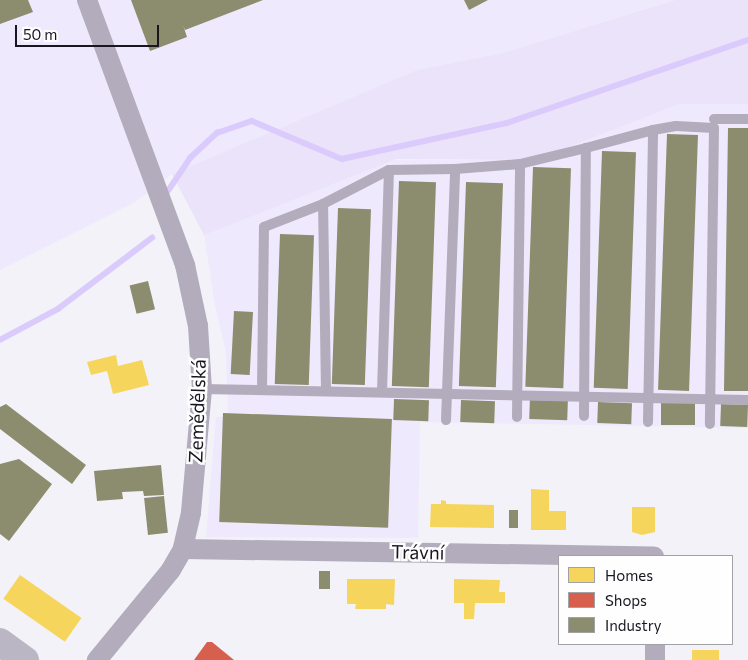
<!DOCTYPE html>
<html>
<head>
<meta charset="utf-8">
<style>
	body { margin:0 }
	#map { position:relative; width:748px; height:660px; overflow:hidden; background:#f3f2f8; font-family:Commissioner,sans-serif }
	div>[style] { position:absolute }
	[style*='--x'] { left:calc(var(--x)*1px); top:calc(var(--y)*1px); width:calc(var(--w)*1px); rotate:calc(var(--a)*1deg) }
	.built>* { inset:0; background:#eee9fc }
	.green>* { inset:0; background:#eae3f9 }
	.homes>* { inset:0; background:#f6d55c; transform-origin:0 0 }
	.shops>* { inset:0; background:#d6604d }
	.industry>* { inset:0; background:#8c8c6e; transform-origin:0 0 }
	.stream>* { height:5.5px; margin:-2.75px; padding:0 2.75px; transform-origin:2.75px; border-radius:2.75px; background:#dacbfc }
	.service>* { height:10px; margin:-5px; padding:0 5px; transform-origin:5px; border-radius:5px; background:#b2acbc }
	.minor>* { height:20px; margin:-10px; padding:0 10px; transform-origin:10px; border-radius:10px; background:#b2acbc }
	.secondary>* { height:28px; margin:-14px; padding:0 14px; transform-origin:14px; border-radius:14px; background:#bbb6c4 }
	span { translate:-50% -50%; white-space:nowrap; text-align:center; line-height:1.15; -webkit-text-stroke:5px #fefefe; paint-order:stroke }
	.street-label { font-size:19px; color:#191620 }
	.legend { position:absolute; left:558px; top:555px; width:175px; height:90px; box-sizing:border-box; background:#fefefe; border:1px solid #a2a1a5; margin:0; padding:6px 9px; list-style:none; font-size:15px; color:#191620 }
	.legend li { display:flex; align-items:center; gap:10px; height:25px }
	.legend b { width:25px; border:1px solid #a2a1a5 }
	.scale { position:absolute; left:15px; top:25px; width:144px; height:22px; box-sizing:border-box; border:2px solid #191620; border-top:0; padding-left:6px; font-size:15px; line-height:18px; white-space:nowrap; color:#191620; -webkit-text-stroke:4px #fefefe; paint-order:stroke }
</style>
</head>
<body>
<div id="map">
	<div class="built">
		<div style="clip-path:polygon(0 0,674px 0,503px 53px,417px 70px,172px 174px,135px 202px,0 270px)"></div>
		<div style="clip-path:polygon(680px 104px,748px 104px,748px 428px,420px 422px,418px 538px,206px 537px,216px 417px,228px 417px,226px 353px,215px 305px,204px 234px,392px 160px,534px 160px)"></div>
	</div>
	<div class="green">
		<div style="clip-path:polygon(675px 0,748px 0,748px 104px,680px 104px,534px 160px,396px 159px,204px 235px,172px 174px,417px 70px,503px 53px)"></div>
	</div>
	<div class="homes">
		<div style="clip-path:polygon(116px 355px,118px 366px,142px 360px,149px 385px,113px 394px,107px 371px,91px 375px,87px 362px)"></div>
		<div style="clip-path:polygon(531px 489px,549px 490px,549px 511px,566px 511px,566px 530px,531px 530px)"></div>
		<div style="clip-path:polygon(441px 500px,446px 501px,446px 504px,494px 505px,494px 528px,430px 527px,431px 504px,441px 504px)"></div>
		<div style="clip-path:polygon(632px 507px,655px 507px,655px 532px,642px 535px,632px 532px)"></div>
		<div style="left:20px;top:575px;width:75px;height:29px;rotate:35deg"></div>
		<div style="clip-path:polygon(347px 579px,395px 579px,394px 605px,386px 604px,386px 609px,355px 609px,356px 604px,347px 604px)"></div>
		<div style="clip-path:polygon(454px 579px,500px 580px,499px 592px,505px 592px,505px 603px,475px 603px,474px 619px,464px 619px,464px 603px,454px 603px)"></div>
		<div style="left:692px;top:650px;width:27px;height:10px"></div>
	</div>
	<div class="shops">
		<div style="clip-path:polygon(207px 642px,212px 642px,234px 660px,194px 660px)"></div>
	</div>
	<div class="industry">
		<div style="clip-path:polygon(0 0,28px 0,33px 12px,0 24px)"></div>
		<div style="clip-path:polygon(131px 0,263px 0,185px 30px,183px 25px,187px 37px,150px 51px)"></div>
		<div style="clip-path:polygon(464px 0,488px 0,469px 10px)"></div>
		<div style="clip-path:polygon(728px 128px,748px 128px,748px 391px,724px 391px)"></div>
		<div style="left:667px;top:134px;width:31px;height:256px;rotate:2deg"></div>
		<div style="left:602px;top:151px;width:34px;height:237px;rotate:2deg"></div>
		<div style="left:533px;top:167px;width:38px;height:220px;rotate:2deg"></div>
		<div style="left:399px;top:181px;width:37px;height:205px;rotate:2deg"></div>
		<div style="left:466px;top:182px;width:37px;height:204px;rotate:2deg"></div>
		<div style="left:338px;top:208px;width:33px;height:176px;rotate:2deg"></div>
		<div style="left:280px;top:234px;width:34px;height:150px;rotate:2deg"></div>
		<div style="left:148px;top:281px;width:29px;height:19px;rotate:76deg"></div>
		<div style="left:234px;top:311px;width:19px;height:63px;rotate:3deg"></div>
		<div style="left:530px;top:397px;width:38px;height:22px;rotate:2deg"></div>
		<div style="left:394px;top:399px;width:35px;height:21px;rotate:2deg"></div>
		<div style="left:461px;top:400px;width:34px;height:22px;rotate:2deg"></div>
		<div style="left:598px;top:402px;width:34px;height:21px;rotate:2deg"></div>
		<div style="left:661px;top:403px;width:34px;height:22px"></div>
		<div style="clip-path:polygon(6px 404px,86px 465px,72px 484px,0 429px,0 407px)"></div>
		<div style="left:721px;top:404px;width:27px;height:22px;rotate:2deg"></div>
		<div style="left:223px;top:413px;width:169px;height:109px;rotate:2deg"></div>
		<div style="clip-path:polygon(19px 459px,52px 484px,9px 541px,0 534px,0 464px)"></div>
		<div style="clip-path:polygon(161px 465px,164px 495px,144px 496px,143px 491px,122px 492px,123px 499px,97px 501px,94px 471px)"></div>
		<div style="left:164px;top:496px;width:37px;height:20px;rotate:84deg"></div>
		<div style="left:509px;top:510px;width:9px;height:18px"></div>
		<div style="left:319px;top:571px;width:11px;height:18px"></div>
	</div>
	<div class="stream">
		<div style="--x:168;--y:191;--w:40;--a:-56"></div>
		<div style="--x:190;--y:158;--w:37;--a:-43"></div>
		<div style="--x:217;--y:133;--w:37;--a:-19"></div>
		<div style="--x:252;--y:121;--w:98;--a:22.9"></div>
		<div style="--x:342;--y:159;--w:169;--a:-12.3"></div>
		<div style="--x:507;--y:123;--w:255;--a:-19"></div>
		<div style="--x:0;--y:340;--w:66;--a:-28.1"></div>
		<div style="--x:58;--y:309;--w:118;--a:-37.1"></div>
	</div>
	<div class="service">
		<div style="--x:714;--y:119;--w:34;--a:0"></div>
		<div style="--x:202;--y:389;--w:546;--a:1.15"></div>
		<div style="--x:262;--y:390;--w:163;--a:-89.3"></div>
		<div style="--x:264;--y:227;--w:63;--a:-21.3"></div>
		<div style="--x:326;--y:391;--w:187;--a:-90.9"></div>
		<div style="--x:323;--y:204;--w:74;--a:-27.3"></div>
		<div style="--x:382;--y:392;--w:222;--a:-88.2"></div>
		<div style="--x:389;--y:170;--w:66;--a:-0.9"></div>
		<div style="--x:584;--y:416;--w:268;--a:-89.6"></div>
		<div style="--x:586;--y:148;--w:69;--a:-15"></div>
		<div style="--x:517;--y:417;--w:253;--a:-89.3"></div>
		<div style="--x:520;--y:164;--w:68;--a:-13.6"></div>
		<div style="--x:446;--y:420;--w:251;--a:-87.9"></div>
		<div style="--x:455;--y:169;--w:65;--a:-4.4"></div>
		<div style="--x:648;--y:422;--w:292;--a:-89"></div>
		<div style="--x:653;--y:130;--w:23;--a:-10"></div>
		<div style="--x:676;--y:126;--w:38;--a:3"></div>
		<div style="--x:714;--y:128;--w:296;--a:90.8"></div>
	</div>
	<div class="minor">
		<div style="--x:87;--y:0;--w:283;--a:69.7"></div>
		<div style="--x:185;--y:265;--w:62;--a:78"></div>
		<div style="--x:198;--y:326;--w:63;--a:86.4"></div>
		<div style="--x:202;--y:389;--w:124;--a:95.1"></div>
		<div style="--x:191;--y:513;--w:37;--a:103"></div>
		<div style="--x:183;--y:549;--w:24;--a:120"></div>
		<div style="--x:171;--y:570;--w:117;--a:129.4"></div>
		<div style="--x:183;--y:549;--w:471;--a:0.9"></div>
		<div style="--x:655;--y:644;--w:16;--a:90"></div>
	</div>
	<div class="secondary">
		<div style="--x:0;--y:642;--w:31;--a:36"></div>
	</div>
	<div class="street-label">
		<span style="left:197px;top:411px;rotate:-88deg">Zemědělská</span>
		<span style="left:418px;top:552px;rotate:1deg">Trávní</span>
	</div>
	<ul class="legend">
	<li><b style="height:14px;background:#f6d55c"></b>Homes</li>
	<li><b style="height:14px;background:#d6604d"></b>Shops</li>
	<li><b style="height:14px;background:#8c8c6e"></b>Industry</li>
	</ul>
	<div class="scale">50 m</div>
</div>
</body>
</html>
